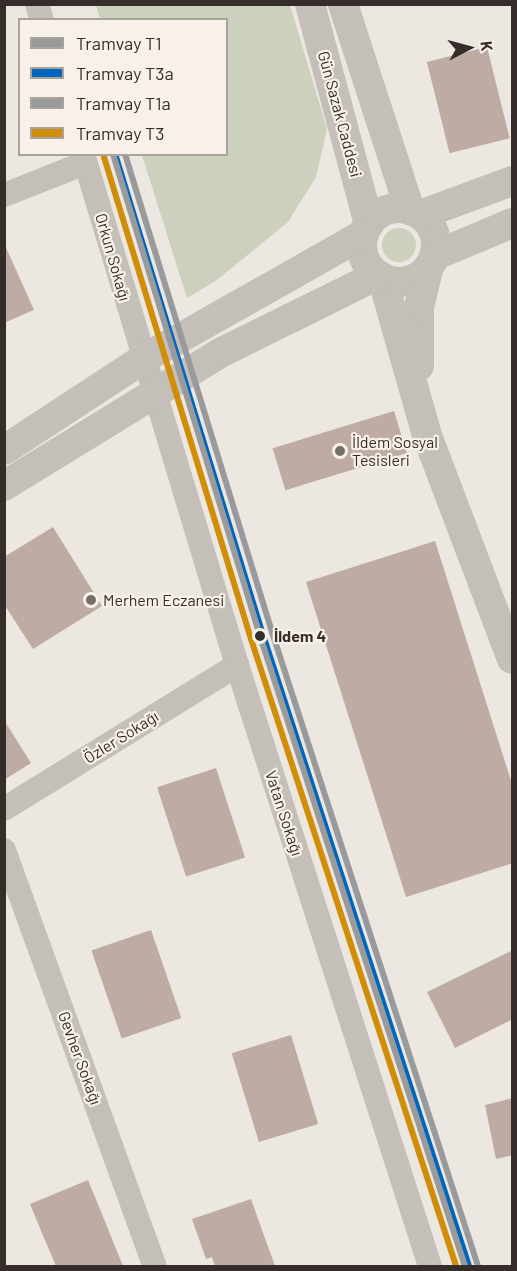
<!DOCTYPE html>
<html>
<head>
<meta charset="utf-8">
<style>
	body { margin:0 }
	#map { position:relative; width:517px; height:1271px; overflow:hidden; background:#ece7e1; font-family:Barlow,sans-serif }
	div>[style] { position:absolute }
	[style*='--x'] { left:calc(var(--x)*1px); top:calc(var(--y)*1px); width:calc(var(--w)*1px); rotate:calc(var(--a)*1deg) }
	.green>* { inset:0; background:#cdd0bc }
	.round { border-radius:50% }
	.building>* { inset:0; background:#beaca4; transform-origin:0 0 }
	.minor>* { height:24px; margin:-12px; padding:0 12px; transform-origin:12px; border-radius:12px; background:#c5bfba }
	.tertiary>* { height:30px; margin:-15px; padding:0 15px; transform-origin:15px; border-radius:15px; background:#c5bfba }
	.tertiary>.ring { margin:-15px; padding:0; box-sizing:content-box; background:none; border:30px solid #c5bfba; border-radius:50% }
	.tram-1>* { height:6px; margin:-3px; padding:0 3px; transform-origin:3px; border-radius:3px; background:#999a9c }
	.tram-2>* { height:6px; margin:-3px; padding:0 3px; transform-origin:3px; border-radius:3px; background:#0065bd }
	.tram-3>* { height:6px; margin:-3px; padding:0 3px; transform-origin:3px; border-radius:3px; background:#999a9c }
	.tram-4>* { height:6px; margin:-3px; padding:0 3px; transform-origin:3px; border-radius:3px; background:#d08e08 }
	.dots>* { width:16px; height:16px; translate:-50% -50%; box-sizing:border-box; border:3px solid #f8f1e9; border-radius:50% }
	span { translate:-50% -50%; white-space:nowrap; text-align:center; line-height:1.15; -webkit-text-stroke:4.5px #f8f1e9; paint-order:stroke }
	.street-label { font-size:16px; color:#352d29 }
	.poi-label { font-size:16px; color:#352d29 }
	.left { translate:0 -50%; text-align:left }
	.stop-label { font-size:16px; color:#352d29; font-weight:700 }
	.frame { position:absolute; inset:0; border:6px solid #352d29; pointer-events:none }
	.legend { position:absolute; left:18px; top:18px; width:210px; height:138px; box-sizing:border-box; background:#f8f1e9; border:2px solid #aaa39c; margin:0; padding:8px 10px; list-style:none; font-size:18px; color:#352d29 }
	.legend li { display:flex; align-items:center; gap:12px; height:30px }
	.legend b { width:30px; border:2px solid #aaa39c }
	.north { position:absolute; left:439px; top:18px; width:60px; height:60px; -webkit-text-stroke:4px #f8f1e9; paint-order:stroke; rotate:84deg; font-size:16px; font-weight:700; line-height:24px; text-align:center; color:#352d29 }
	.north::after { content:''; display:block; margin:auto; width:21px; height:27px; background:#352d29; clip-path:polygon(50% 0,100% 100%,50% 72%,0 100%) }
</style>
</head>
<body>
<div id="map">
	<div class="green">
		<div style="clip-path:polygon(96px 5px,290px 5px,327px 129px,316px 177px,288px 222px,217px 280px,187px 298px,142px 155px,226px 154px,226px 20px,100px 19px)"></div>
		<div class="round" style="left:382px;top:228px;width:34px;height:34px"></div>
	</div>
	<div class="building">
		<div style="left:487px;top:47px;width:94px;height:62px;rotate:76deg"></div>
		<div style="clip-path:polygon(4px 243px,34px 310px,4px 323px)"></div>
		<div style="left:394px;top:411px;width:44px;height:127px;rotate:73deg"></div>
		<div style="clip-path:polygon(53px 527px,102px 606px,33px 649px,4px 604px,4px 557px)"></div>
		<div style="clip-path:polygon(435px 541px,513px 787px,513px 863px,406px 897px,306px 582px)"></div>
		<div style="clip-path:polygon(4px 720px,31px 763px,4px 780px)"></div>
		<div style="left:216px;top:768px;width:94px;height:62px;rotate:72deg"></div>
		<div style="left:151px;top:930px;width:93px;height:63px;rotate:71deg"></div>
		<div style="clip-path:polygon(513px 950px,513px 1019px,455px 1048px,427px 992px)"></div>
		<div style="left:291px;top:1035px;width:93px;height:62px;rotate:73deg"></div>
		<div style="clip-path:polygon(513px 1098px,513px 1155px,496px 1159px,485px 1105px)"></div>
		<div style="clip-path:polygon(88px 1180px,104px 1219px,123px 1266px,56px 1266px,44px 1238px,30px 1204px)"></div>
		<div style="clip-path:polygon(251px 1199px,275px 1266px,215px 1266px,212px 1257px,206px 1259px,192px 1219px)"></div>
	</div>
	<div class="minor">
		<div style="--x:37;--y:4;--w:17;--a:73"></div>
		<div style="--x:83;--y:154;--w:534;--a:73.23"></div>
		<div style="--x:237;--y:665;--w:631;--a:72.2"></div>
		<div style="--x:4;--y:195;--w:87;--a:-21.6"></div>
		<div style="--x:4;--y:809;--w:274;--a:-31.7"></div>
		<div style="--x:4;--y:850;--w:443;--a:70.1"></div>
	</div>
	<div class="tertiary">
		<div style="--x:310;--y:4;--w:228;--a:75"></div>
		<div style="--x:343;--y:4;--w:217;--a:72"></div>
		<div class="ring" style="left:362px;top:208px;width:44px;height:44px"></div>
		<div style="--x:420;--y:215;--w:98;--a:-20.3"></div>
		<div style="--x:434;--y:256;--w:85;--a:-22.9"></div>
		<div style="--x:382;--y:277;--w:167;--a:74.1"></div>
		<div style="--x:428;--y:438;--w:236;--a:69.2"></div>
		<div style="--x:419;--y:366;--w:59;--a:-90"></div>
		<div style="--x:419;--y:307;--w:42;--a:-76.3"></div>
		<div style="--x:4;--y:450;--w:166;--a:-33.2"></div>
		<div style="--x:143;--y:359;--w:254;--a:-29.5"></div>
		<div style="--x:4;--y:486;--w:256;--a:-31.6"></div>
		<div style="--x:222;--y:352;--w:174;--a:-26.3"></div>
	</div>
	<div class="tram-1">
		<div style="--x:125;--y:154;--w:500;--a:72.91"></div>
		<div style="--x:272;--y:632;--w:667;--a:72"></div>
	</div>
	<div class="tram-2">
		<div style="--x:116;--y:157;--w:500;--a:72.91"></div>
		<div style="--x:263;--y:635;--w:664;--a:71.92"></div>
	</div>
	<div class="tram-3">
		<div style="--x:113;--y:154;--w:504;--a:73.04"></div>
		<div style="--x:260;--y:636;--w:663;--a:71.98"></div>
	</div>
	<div class="tram-4">
		<div style="--x:104;--y:157;--w:504;--a:73.04"></div>
		<div style="--x:251;--y:639;--w:660;--a:71.89"></div>
	</div>
	<div class="dots">
		<div style="left:340px;top:451px;background:#756e69"></div>
		<div style="left:91px;top:600px;background:#756e69"></div>
		<div style="left:260px;top:636px;background:#352d29"></div>
	</div>
	<div class="street-label">
		<span style="left:340px;top:114px;rotate:75deg">Gün Sazak Caddesi</span>
		<span style="left:113px;top:257px;rotate:74deg">Orkun Sokağı</span>
		<span style="left:121px;top:737px;rotate:-32deg">Özler Sokağı</span>
		<span style="left:284px;top:813px;rotate:72deg">Vatan Sokağı</span>
		<span style="left:80px;top:1058px;rotate:70deg">Gevher Sokağı</span>
	</div>
	<div class="poi-label">
		<span class="left" style="left:352px;top:451px">İldem Sosyal<br>Tesisleri</span>
		<span class="left" style="left:103px;top:600px">Merhem Eczanesi</span>
	</div>
	<div class="stop-label">
		<span class="left" style="left:274px;top:636px">İldem 4</span>
	</div>
	<div class="frame"></div>
	<ul class="legend">
	<li><b style="height:8px;background:#999a9c"></b>Tramvay T1</li>
	<li><b style="height:8px;background:#0065bd"></b>Tramvay T3a</li>
	<li><b style="height:8px;background:#999a9c"></b>Tramvay T1a</li>
	<li><b style="height:8px;background:#d08e08"></b>Tramvay T3</li>
	</ul>
	<div class="north">K</div>
</div>
</body>
</html>
